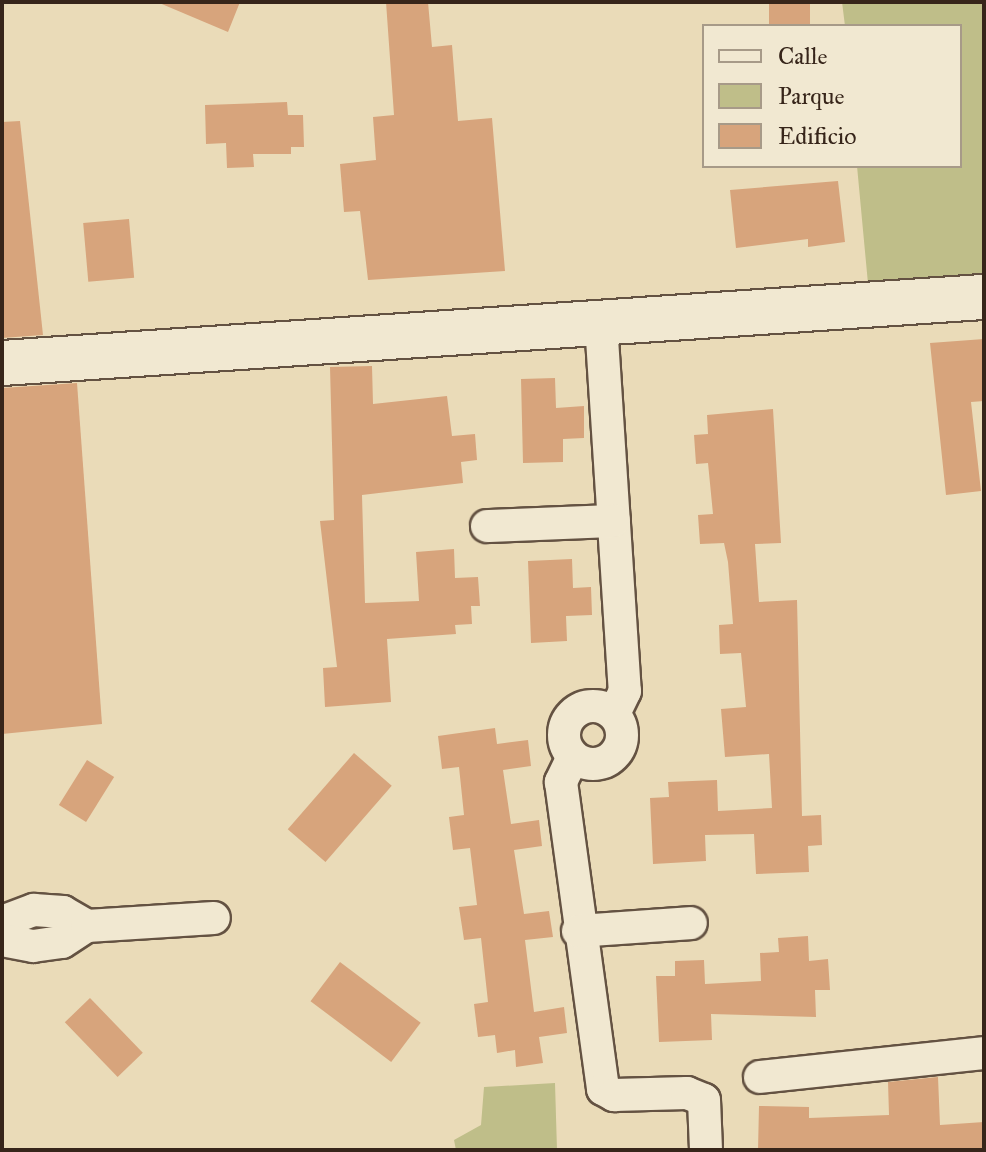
<!DOCTYPE html>
<html>
<head>
<meta charset="utf-8">
<style>
	body { margin:0 }
	#map { position:relative; width:986px; height:1152px; overflow:hidden; background:#eadbb8; font-family:"IM FELL Great Primer",serif }
	div>[style] { position:absolute }
	[style*='--x'] { left:calc(var(--x)*1px); top:calc(var(--y)*1px); width:calc(var(--w)*1px); rotate:calc(var(--a)*1deg) }
	.green>* { inset:0; background:#bfbe89 }
	.building>* { inset:0; background:#d7a47c; transform-origin:0 0 }
	.roads { filter:drop-shadow(2px 0 #645242) drop-shadow(-2px 0 #645242) drop-shadow(0 2px #645242) drop-shadow(0 -2px #645242) }
	.street>* { height:32px; margin:-16px; padding:0 16px; transform-origin:16px; border-radius:16px; background:#f1e8d1 }
	.street>.ring { margin:-16px; padding:0; box-sizing:content-box; background:none; border:32px solid #f1e8d1; border-radius:50% }
	.secondary>* { height:44px; margin:-22px; padding:0 22px; transform-origin:22px; border-radius:22px; background:#f1e8d1 }
	span { translate:-50% -50%; white-space:nowrap; text-align:center; line-height:1.15; -webkit-text-stroke:6px #f1e8d1; paint-order:stroke }
	.frame { position:absolute; inset:0; border:4px solid #37251a; pointer-events:none }
	.legend { position:absolute; left:702px; top:24px; width:260px; height:144px; box-sizing:border-box; background:#f1e8d1; border:2px solid #a79a88; margin:0; padding:10px 14px; list-style:none; font-size:24px; color:#37251a }
	.legend li { display:flex; align-items:center; gap:16px; height:40px }
	.legend b { width:40px; border:2px solid #a79a88 }
</style>
</head>
<body>
<div id="map">
	<div class="green">
		<div style="clip-path:polygon(842px 2px,984px 2px,984px 297px,870px 305px,857px 166px,960px 166px,960px 26px,845px 26px)"></div>
		<div style="clip-path:polygon(555px 1083px,557px 1150px,456px 1150px,454px 1140px,481px 1125px,484px 1087px)"></div>
	</div>
	<div class="building">
		<div style="clip-path:polygon(157px 2px,240px 2px,228px 32px)"></div>
		<div style="clip-path:polygon(386px 2px,428px 2px,432px 47px,452px 45px,458px 121px,492px 118px,505px 271px,368px 280px,360px 211px,344px 212px,340px 164px,376px 160px,373px 117px,394px 115px)"></div>
		<div style="left:769px;top:2px;width:41px;height:24px"></div>
		<div style="clip-path:polygon(287px 102px,288px 115px,303px 115px,304px 147px,291px 147px,291px 154px,253px 154px,254px 167px,227px 168px,226px 143px,206px 144px,205px 105px)"></div>
		<div style="clip-path:polygon(20px 121px,43px 335px,2px 338px,2px 122px)"></div>
		<div style="clip-path:polygon(838px 181px,845px 242px,808px 247px,808px 239px,736px 248px,730px 190px)"></div>
		<div style="left:129px;top:219px;width:59px;height:46px;rotate:85deg"></div>
		<div style="clip-path:polygon(984px 339px,984px 401px,971px 402px,981px 491px,946px 495px,930px 343px)"></div>
		<div style="clip-path:polygon(372px 366px,373px 404px,447px 396px,452px 436px,475px 434px,477px 460px,461px 462px,463px 483px,362px 495px,365px 603px,419px 601px,416px 552px,454px 549px,455px 578px,478px 577px,480px 606px,471px 606px,472px 624px,455px 625px,456px 634px,387px 639px,391px 702px,325px 707px,323px 668px,337px 667px,320px 521px,334px 520px,330px 367px)"></div>
		<div style="clip-path:polygon(555px 378px,556px 408px,584px 406px,584px 438px,563px 439px,563px 462px,523px 463px,521px 379px)"></div>
		<div style="clip-path:polygon(77px 383px,102px 724px,2px 734px,2px 388px)"></div>
		<div style="clip-path:polygon(773px 409px,781px 543px,755px 544px,759px 602px,797px 600px,802px 816px,821px 815px,822px 845px,808px 846px,809px 872px,756px 874px,754px 834px,705px 835px,706px 861px,653px 864px,650px 798px,669px 797px,668px 782px,717px 780px,718px 811px,772px 808px,769px 754px,725px 757px,721px 709px,746px 707px,741px 653px,720px 654px,719px 625px,733px 624px,728px 562px,724px 543px,700px 544px,698px 515px,713px 514px,708px 463px,696px 464px,694px 435px,708px 434px,707px 415px)"></div>
		<div style="clip-path:polygon(572px 559px,573px 588px,591px 587px,592px 615px,566px 616px,567px 641px,531px 643px,528px 561px)"></div>
		<div style="clip-path:polygon(495px 728px,497px 744px,528px 740px,531px 766px,503px 770px,511px 824px,539px 820px,542px 846px,514px 850px,524px 914px,549px 911px,553px 937px,525px 940px,534px 1012px,564px 1007px,567px 1033px,539px 1037px,543px 1063px,516px 1067px,515px 1050px,497px 1053px,495px 1035px,478px 1037px,474px 1004px,488px 1002px,481px 938px,464px 940px,459px 907px,477px 905px,470px 848px,453px 850px,449px 817px,464px 815px,459px 767px,442px 769px,438px 736px)"></div>
		<div style="left:354px;top:753px;width:50px;height:101px;rotate:41deg"></div>
		<div style="left:87px;top:760px;width:32px;height:53px;rotate:32deg"></div>
		<div style="clip-path:polygon(808px 936px,809px 961px,828px 959px,830px 990px,815px 990px,816px 1017px,711px 1014px,712px 1040px,659px 1042px,656px 976px,675px 976px,675px 961px,704px 960px,705px 984px,761px 981px,760px 953px,779px 952px,778px 938px)"></div>
		<div style="left:340px;top:962px;width:101px;height:49px;rotate:37deg"></div>
		<div style="left:90px;top:998px;width:76px;height:35px;rotate:46deg"></div>
		<div style="clip-path:polygon(938px 1077px,940px 1125px,984px 1122px,984px 1150px,758px 1150px,759px 1106px,809px 1107px,809px 1118px,889px 1115px,888px 1082px)"></div>
	</div>
	<div class="roads">
		<div class="street">
			<div style="--x:601;--y:323;--w:369;--a:86.3"></div>
			<div style="--x:625;--y:691;--w:25;--a:116"></div>
			<div style="--x:487;--y:526;--w:127;--a:-2.3"></div>
			<div class="ring" style="left:564px;top:706px;width:26px;height:26px"></div>
			<div style="--x:573;--y:757;--w:28;--a:116"></div>
			<div style="--x:561;--y:782;--w:310;--a:82.2"></div>
			<div style="--x:603;--y:1089;--w:13;--a:29"></div>
			<div style="--x:614;--y:1095;--w:73;--a:-1.6"></div>
			<div style="--x:687;--y:1093;--w:18;--a:22"></div>
			<div style="--x:704;--y:1100;--w:50;--a:87.7"></div>
			<div style="--x:2;--y:922;--w:34;--a:-21"></div>
			<div style="--x:34;--y:910;--w:29;--a:4"></div>
			<div style="--x:63;--y:912;--w:28;--a:30"></div>
			<div style="--x:578;--y:931;--w:113;--a:-4"></div>
			<div style="--x:2;--y:940;--w:32;--a:11"></div>
			<div style="--x:33;--y:946;--w:29;--a:-8"></div>
			<div style="--x:62;--y:942;--w:30;--a:-33"></div>
			<div style="--x:87;--y:926;--w:127;--a:-3.6"></div>
			<div style="--x:760;--y:1077;--w:225;--a:-6.1"></div>
		</div>
		<div class="secondary">
			<div style="--x:2;--y:363;--w:984;--a:-3.85"></div>
		</div>
	</div>
	<div class="frame"></div>
	<ul class="legend">
	<li><b style="height:10px;background:#f1e8d1"></b>Calle</li>
	<li><b style="height:22px;background:#bfbe89"></b>Parque</li>
	<li><b style="height:22px;background:#d7a47c"></b>Edificio</li>
	</ul>
</div>
</body>
</html>
